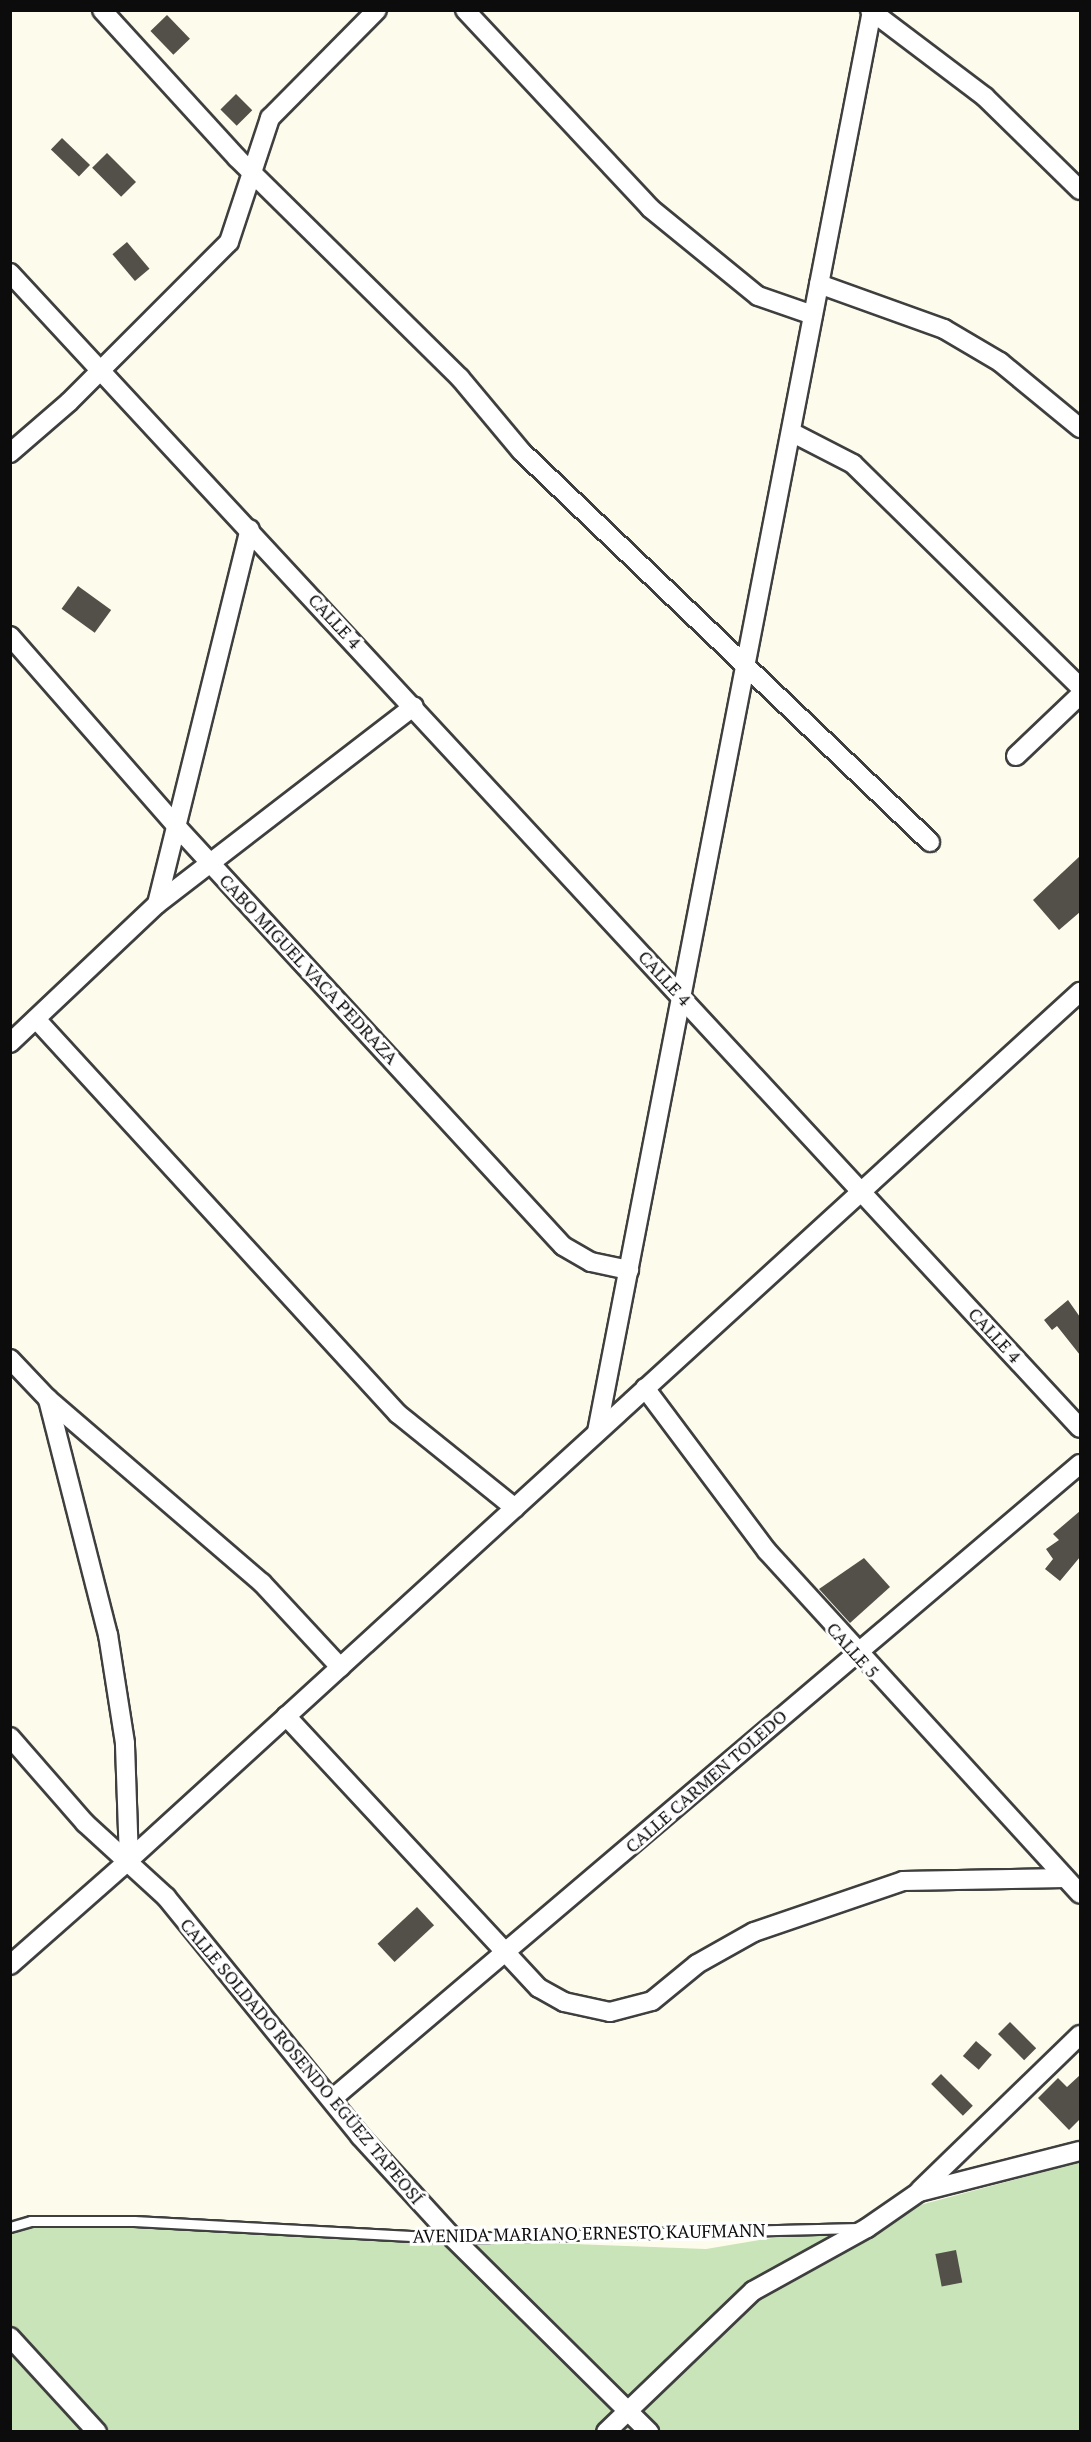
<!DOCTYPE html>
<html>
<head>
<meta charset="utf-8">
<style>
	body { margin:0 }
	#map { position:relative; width:1091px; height:2442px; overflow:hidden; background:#fdfcec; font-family:"PT Serif",serif }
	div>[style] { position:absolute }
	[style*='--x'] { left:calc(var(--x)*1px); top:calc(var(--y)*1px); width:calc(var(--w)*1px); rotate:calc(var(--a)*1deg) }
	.green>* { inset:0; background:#c9e4b9 }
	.building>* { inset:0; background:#534f49; transform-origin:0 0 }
	.roads { filter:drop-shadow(2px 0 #3f3f3f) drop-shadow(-2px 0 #3f3f3f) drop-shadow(0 2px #3f3f3f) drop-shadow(0 -2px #3f3f3f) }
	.service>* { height:9px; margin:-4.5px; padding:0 4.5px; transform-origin:4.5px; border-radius:4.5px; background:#fff }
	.minor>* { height:18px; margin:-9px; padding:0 9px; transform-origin:9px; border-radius:9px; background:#fff }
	span { translate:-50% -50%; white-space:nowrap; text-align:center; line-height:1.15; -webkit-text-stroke:6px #fff; paint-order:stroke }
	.street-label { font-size:18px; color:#0c0c0c }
	.frame { position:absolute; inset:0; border:12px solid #0c0c0c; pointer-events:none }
</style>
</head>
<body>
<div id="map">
	<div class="green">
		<div style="clip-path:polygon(1080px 2162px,1080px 2431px,11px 2432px,11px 2223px,706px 2249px,838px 2227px)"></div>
	</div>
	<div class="building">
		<div style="left:167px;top:15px;width:33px;height:23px;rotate:46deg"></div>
		<div style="left:236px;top:94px;width:23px;height:22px;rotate:45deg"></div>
		<div style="left:62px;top:138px;width:39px;height:16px;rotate:44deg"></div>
		<div style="left:107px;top:153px;width:41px;height:21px;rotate:45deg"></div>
		<div style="left:127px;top:242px;width:35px;height:19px;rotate:50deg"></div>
		<div style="left:78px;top:586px;width:41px;height:28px;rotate:36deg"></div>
		<div style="clip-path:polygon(1080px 856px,1080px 912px,1059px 930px,1033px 900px)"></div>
		<div style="clip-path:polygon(1068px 1300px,1080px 1317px,1080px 1355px,1057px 1326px,1052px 1330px,1044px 1320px)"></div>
		<div style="clip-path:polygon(1080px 1511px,1080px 1557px,1060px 1581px,1045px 1569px,1053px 1559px,1046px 1549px,1059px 1540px,1053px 1534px)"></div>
		<div style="clip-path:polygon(864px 1558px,890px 1587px,850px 1623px,819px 1589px)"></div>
		<div style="left:417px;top:1907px;width:25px;height:54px;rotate:47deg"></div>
		<div style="left:1010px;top:2022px;width:37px;height:17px;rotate:45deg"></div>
		<div style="left:976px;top:2041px;width:21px;height:20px;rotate:41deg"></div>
		<div style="left:941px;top:2074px;width:45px;height:14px;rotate:45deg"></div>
		<div style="clip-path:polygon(1080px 2075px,1080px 2119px,1069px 2130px,1038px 2098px,1058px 2078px,1067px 2087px)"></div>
		<div style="left:956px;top:2250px;width:33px;height:21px;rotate:79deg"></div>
	</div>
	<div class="roads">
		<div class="service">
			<div style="--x:10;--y:2227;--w:22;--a:-16"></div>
			<div style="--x:31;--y:2221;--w:103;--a:0"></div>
			<div style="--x:134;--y:2221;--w:319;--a:3.1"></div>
			<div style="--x:453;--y:2238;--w:406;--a:-1.4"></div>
		</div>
		<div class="minor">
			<div style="--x:102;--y:10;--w:200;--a:47.6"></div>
			<div style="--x:237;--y:158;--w:313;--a:44.6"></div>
			<div style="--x:460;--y:378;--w:95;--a:50.1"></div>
			<div style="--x:521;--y:451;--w:566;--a:43.71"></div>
			<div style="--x:465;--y:10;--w:271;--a:46.9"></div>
			<div style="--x:650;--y:208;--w:139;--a:39.2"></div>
			<div style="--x:758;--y:296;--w:58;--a:19.1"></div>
			<div style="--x:870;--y:10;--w:144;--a:37.1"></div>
			<div style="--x:985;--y:97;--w:133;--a:44.4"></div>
			<div style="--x:10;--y:273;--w:1574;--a:47.19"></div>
			<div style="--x:819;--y:284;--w:133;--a:19.8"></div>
			<div style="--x:944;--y:329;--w:65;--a:30.5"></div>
			<div style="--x:1000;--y:362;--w:104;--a:39.5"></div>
			<div style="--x:791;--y:432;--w:70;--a:27.3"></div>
			<div style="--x:853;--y:464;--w:318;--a:44.5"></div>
			<div style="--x:10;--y:453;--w:78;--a:-40.8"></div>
			<div style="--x:69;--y:402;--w:226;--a:-45"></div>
			<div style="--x:229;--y:242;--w:131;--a:-71.7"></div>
			<div style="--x:270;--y:118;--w:152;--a:-45.3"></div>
			<div style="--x:10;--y:636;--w:255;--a:48.8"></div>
			<div style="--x:178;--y:828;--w:568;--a:47.35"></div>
			<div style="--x:563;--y:1246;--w:32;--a:30"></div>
			<div style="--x:591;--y:1262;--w:39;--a:12"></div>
			<div style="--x:1016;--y:756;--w:88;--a:-43.6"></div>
			<div style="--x:157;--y:904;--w:386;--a:-76.1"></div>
			<div style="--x:36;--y:1019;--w:536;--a:47.5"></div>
			<div style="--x:398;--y:1414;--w:150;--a:38.8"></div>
			<div style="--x:10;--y:1043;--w:202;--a:-43.4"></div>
			<div style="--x:157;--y:904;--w:324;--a:-37.6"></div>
			<div style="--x:10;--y:1359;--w:55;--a:46.5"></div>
			<div style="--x:48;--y:1399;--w:282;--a:40.7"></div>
			<div style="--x:262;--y:1583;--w:115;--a:47.1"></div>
			<div style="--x:645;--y:1388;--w:204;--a:53.2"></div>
			<div style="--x:767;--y:1551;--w:464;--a:47.6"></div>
			<div style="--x:597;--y:1432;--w:1448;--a:-79.05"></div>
			<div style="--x:286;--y:1716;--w:371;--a:47.1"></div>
			<div style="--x:539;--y:1988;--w:29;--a:29"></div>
			<div style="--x:564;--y:2002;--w:47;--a:12.3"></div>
			<div style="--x:610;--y:2012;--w:43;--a:-14.7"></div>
			<div style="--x:652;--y:2001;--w:58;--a:-39.4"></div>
			<div style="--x:697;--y:1964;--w:65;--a:-29.3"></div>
			<div style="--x:754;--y:1932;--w:157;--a:-18.9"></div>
			<div style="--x:903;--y:1881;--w:162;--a:-1.1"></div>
			<div style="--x:10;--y:1737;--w:114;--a:48.9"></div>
			<div style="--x:85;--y:1823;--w:110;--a:42.4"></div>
			<div style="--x:166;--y:1897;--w:308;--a:50.9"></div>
			<div style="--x:360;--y:2136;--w:138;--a:47.6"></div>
			<div style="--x:453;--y:2238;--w:276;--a:44.7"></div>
			<div style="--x:129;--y:1860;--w:1288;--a:-42.39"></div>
			<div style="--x:10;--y:1965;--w:159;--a:-41.4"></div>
			<div style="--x:129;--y:1860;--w:117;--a:-92"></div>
			<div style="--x:125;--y:1743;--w:109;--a:-98.9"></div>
			<div style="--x:108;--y:1635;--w:244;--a:-104.3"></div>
			<div style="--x:332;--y:2099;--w:981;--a:-40.33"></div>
			<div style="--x:920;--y:2190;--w:223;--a:-44.1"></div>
			<div style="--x:10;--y:2337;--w:129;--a:47.5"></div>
			<div style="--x:606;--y:2432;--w:204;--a:-43.8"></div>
			<div style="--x:753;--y:2291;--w:130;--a:-28.9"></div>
			<div style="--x:867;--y:2228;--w:63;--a:-34.7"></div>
			<div style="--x:919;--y:2192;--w:166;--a:-14.3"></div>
		</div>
	</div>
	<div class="street-label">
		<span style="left:335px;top:621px;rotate:47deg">CALLE 4</span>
		<span style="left:309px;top:969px;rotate:47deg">CABO MIGUEL VACA PEDRAZA</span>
		<span style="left:665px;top:978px;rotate:47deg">CALLE 4</span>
		<span style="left:995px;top:1335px;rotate:47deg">CALLE 4</span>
		<span style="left:853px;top:1650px;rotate:48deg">CALLE 5</span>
		<span style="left:706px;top:1781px;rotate:-41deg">CALLE CARMEN TOLEDO</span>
		<span style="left:302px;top:2061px;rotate:50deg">CALLE SOLDADO ROSENDO EGÜEZ TAPEOSÍ</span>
		<span style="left:589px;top:2233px;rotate:-1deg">AVENIDA MARIANO ERNESTO KAUFMANN</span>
	</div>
	<div class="frame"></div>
</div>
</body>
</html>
